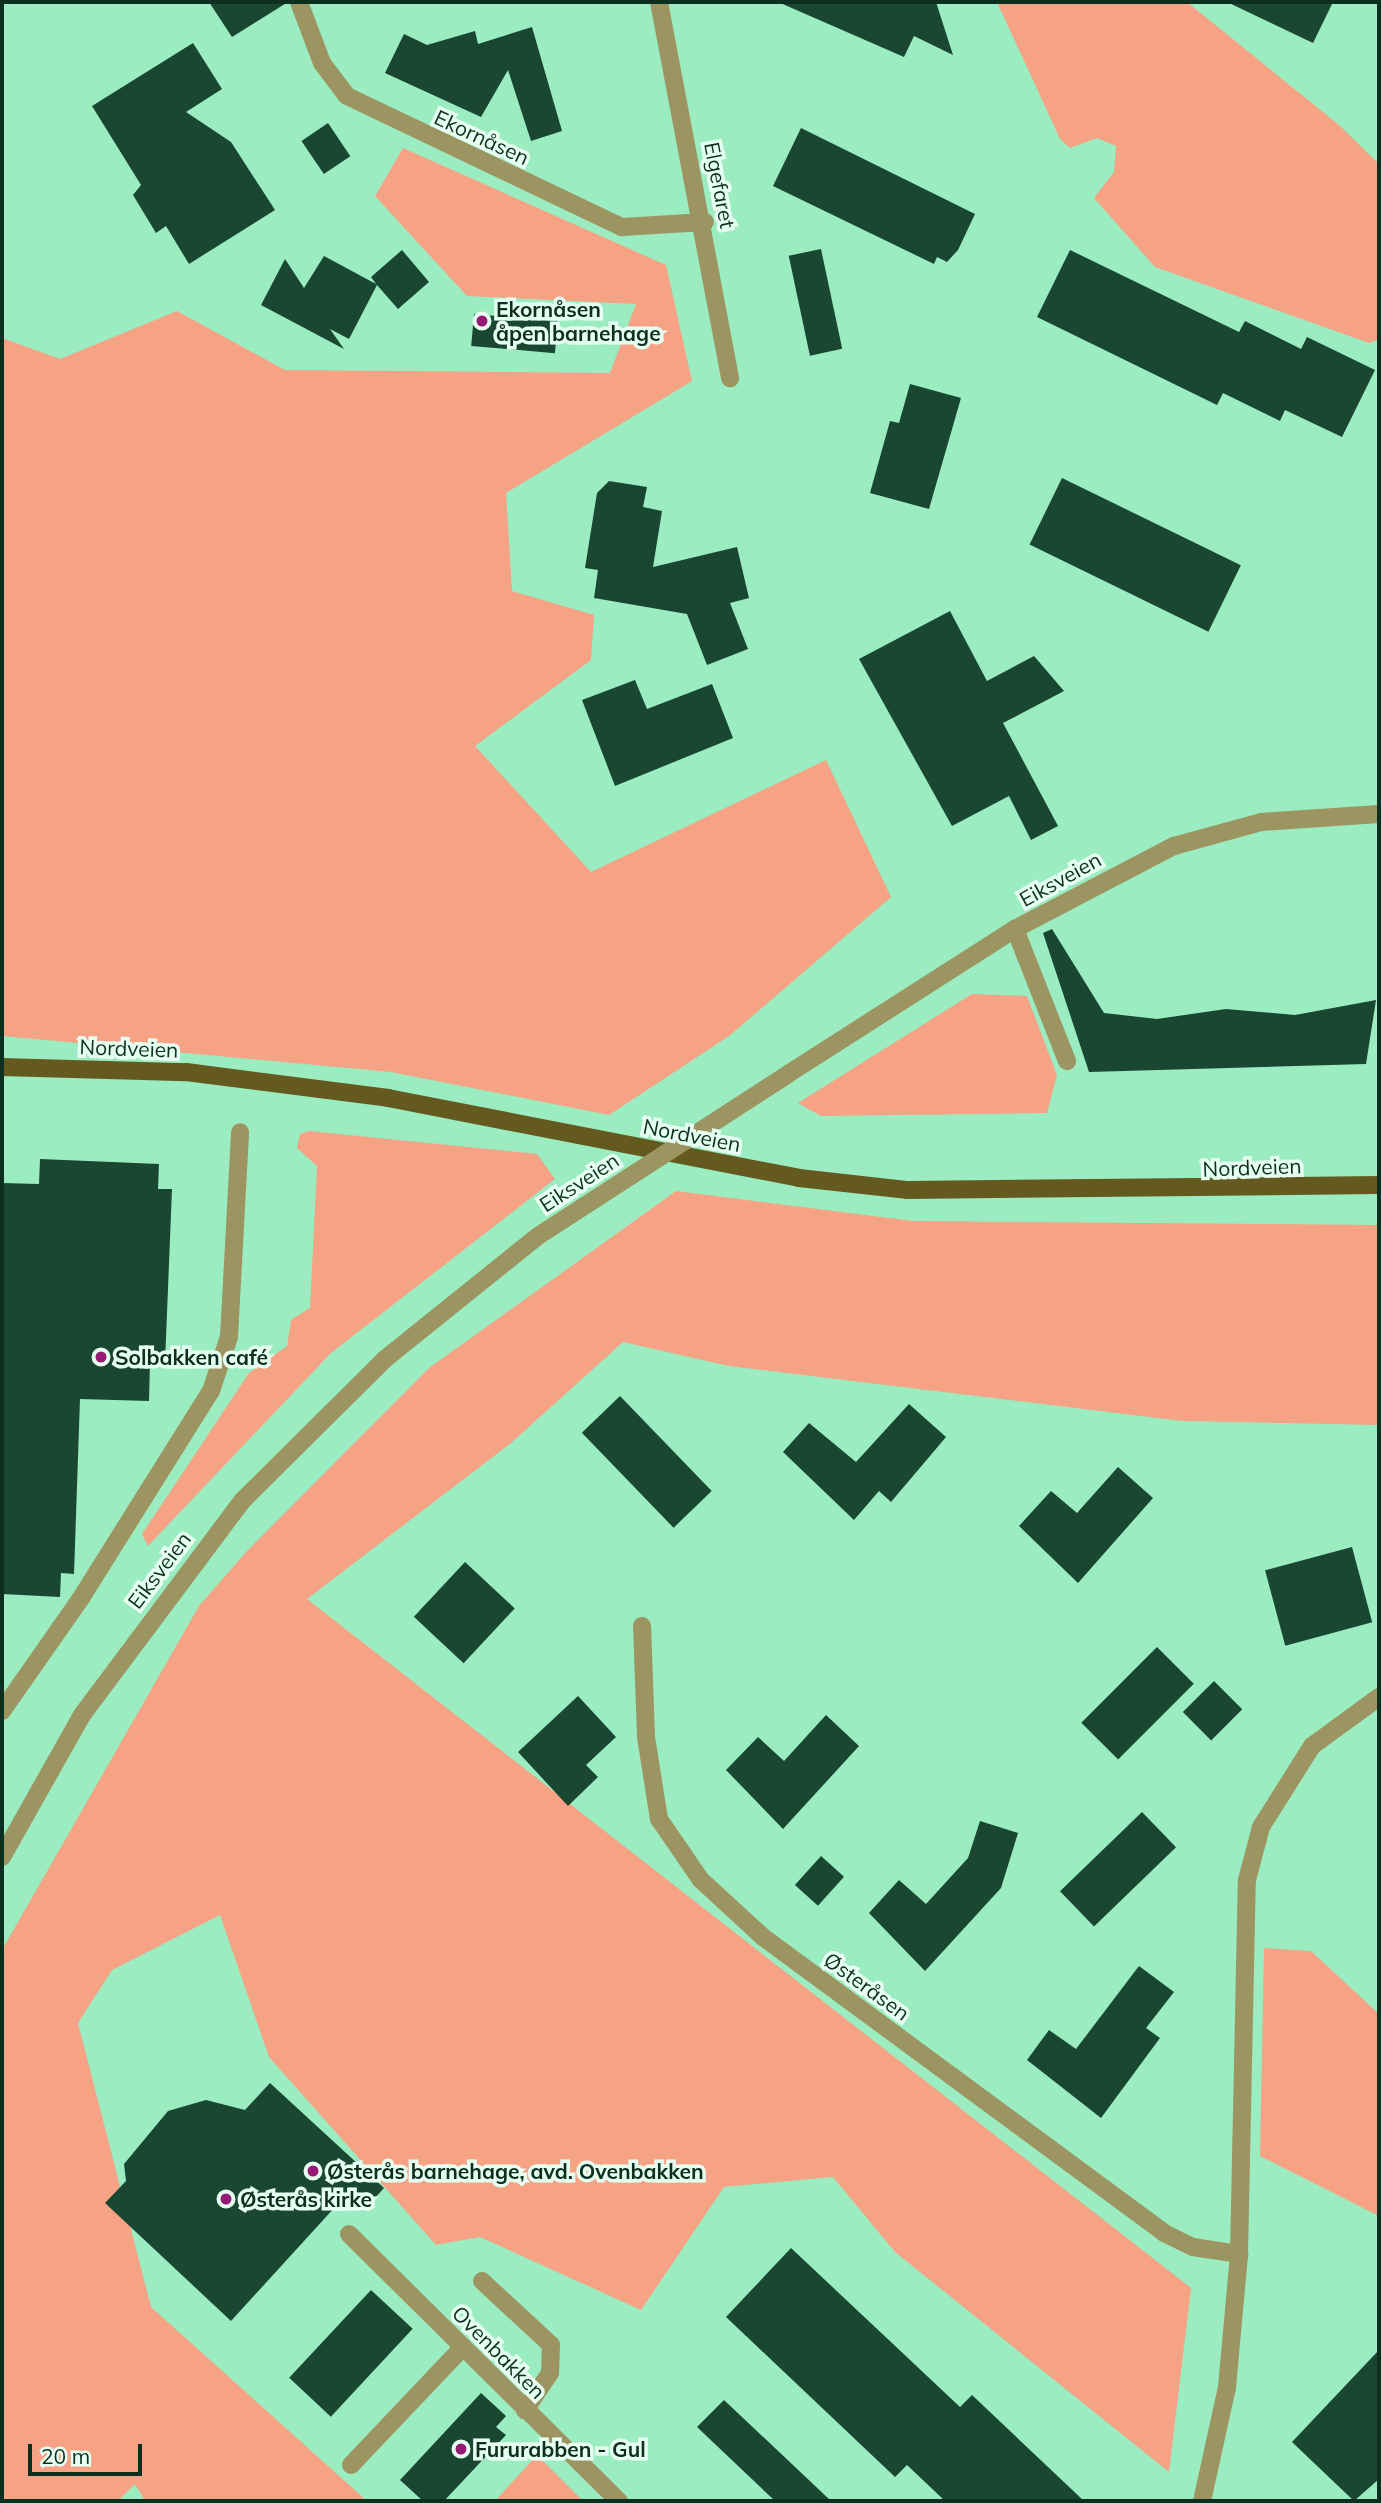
<!DOCTYPE html>
<html>
<head>
<meta charset="utf-8">
<style>
	body { margin:0 }
	#map { position:relative; width:1381px; height:2503px; overflow:hidden; background:#9becc1; font-family:Mulish,sans-serif }
	div>[style] { position:absolute }
	[style*='--x'] { left:calc(var(--x)*1px); top:calc(var(--y)*1px); width:calc(var(--w)*1px); rotate:calc(var(--a)*1deg) }
	.green>* { inset:0; background:#f6a284 }
	.building>* { inset:0; background:#1a4732; transform-origin:0 0 }
	.minor>* { height:18px; margin:-9px; padding:0 9px; transform-origin:9px; border-radius:9px; background:#9c9461 }
	.major>* { height:18px; margin:-9px; padding:0 9px; transform-origin:9px; border-radius:9px; background:#645a1f }
	.minor-bridge>* { height:18px; margin:-9px; padding:0 9px; transform-origin:9px; border-radius:9px; background:#9c9461 }
	.dots>* { width:19px; height:19px; translate:-50% -50%; box-sizing:border-box; border:4px solid #e7fff1; border-radius:50% }
	span { translate:-50% -50%; white-space:nowrap; text-align:center; line-height:1.15; -webkit-text-stroke:7px #e7fff1; paint-order:stroke }
	.street-label { font-size:21px; color:#0d2f20 }
	.poi-label { font-size:21px; color:#0d2f20; font-weight:700 }
	.left { translate:0 -50%; text-align:left }
	.frame { position:absolute; inset:0; border:4px solid #0d2f20; pointer-events:none }
	.scale { position:absolute; left:28px; top:2444px; width:114px; height:32px; box-sizing:border-box; border:4px solid #0d2f20; border-top:0; padding-left:9px; font-size:21px; line-height:24px; white-space:nowrap; color:#0d2f20; -webkit-text-stroke:5px #e7fff1; paint-order:stroke }
</style>
</head>
<body>
<div id="map">
	<div class="green">
		<div style="clip-path:polygon(997px 2px,1187px 2px,1339px 125px,1379px 164px,1379px 340px,1369px 343px,1155px 267px,1094px 198px,1114px 172px,1116px 146px,1097px 138px,1070px 148px,1060px 139px)"></div>
		<div style="clip-path:polygon(403px 148px,666px 265px,692px 381px,506px 493px,512px 591px,594px 615px,591px 660px,475px 746px,591px 872px,826px 760px,891px 897px,729px 1036px,609px 1115px,391px 1072px,2px 1036px,2px 338px,60px 359px,177px 311px,285px 370px,610px 373px,636px 304px,467px 296px,375px 196px)"></div>
		<div style="clip-path:polygon(972px 994px,1027px 996px,1057px 1075px,1047px 1113px,821px 1116px,798px 1103px)"></div>
		<div style="clip-path:polygon(309px 1131px,537px 1154px,555px 1179px,331px 1353px,148px 1546px,142px 1534px,249px 1373px,287px 1346px,291px 1320px,310px 1308px,317px 1166px,297px 1148px,300px 1134px)"></div>
		<div style="clip-path:polygon(676px 1191px,913px 1221px,1379px 1225px,1379px 1425px,1182px 1421px,729px 1366px,623px 1342px,511px 1443px,307px 1599px,1191px 2288px,1169px 2472px,895px 2252px,833px 2177px,724px 2187px,641px 2310px,480px 2237px,436px 2245px,269px 2057px,220px 1915px,112px 1970px,78px 2023px,151px 2307px,367px 2501px,145px 2501px,135px 2484px,118px 2501px,2px 2501px,2px 1950px,199px 1606px,246px 1552px,429px 1368px)"></div>
		<div style="clip-path:polygon(1264px 1948px,1311px 1951px,1379px 2014px,1379px 2216px,1260px 2156px)"></div>
		<div style="clip-path:polygon(537px 2455px,583px 2501px,495px 2501px)"></div>
	</div>
	<div class="building">
		<div style="clip-path:polygon(209px 2px,288px 2px,232px 37px)"></div>
		<div style="clip-path:polygon(778px 2px,936px 2px,953px 55px,914px 36px,904px 57px)"></div>
		<div style="clip-path:polygon(1227px 2px,1333px 2px,1313px 43px)"></div>
		<div style="clip-path:polygon(532px 27px,562px 131px,531px 141px,508px 70px,481px 117px,385px 73px,404px 34px,427px 45px,475px 31px,478px 44px)"></div>
		<div style="clip-path:polygon(193px 43px,222px 89px,186px 112px,231px 142px,275px 210px,189px 264px,166px 226px,156px 233px,133px 195px,141px 185px,92px 106px)"></div>
		<div style="left:328px;top:123px;width:40px;height:32px;rotate:56deg"></div>
		<div style="clip-path:polygon(801px 128px,975px 214px,958px 250px,947px 262px,937px 257px,934px 264px,773px 186px)"></div>
		<div style="left:821px;top:249px;width:102px;height:33px;rotate:78deg"></div>
		<div style="clip-path:polygon(402px 250px,429px 282px,398px 309px,377px 285px,349px 339px,330px 329px,344px 349px,261px 305px,285px 259px,304px 288px,324px 256px,376px 284px,371px 277px)"></div>
		<div style="clip-path:polygon(1070px 250px,1239px 332px,1245px 321px,1301px 349px,1307px 337px,1375px 370px,1342px 437px,1285px 410px,1280px 421px,1223px 393px,1217px 405px,1037px 317px)"></div>
		<div style="left:474px;top:314px;width:84px;height:32px;rotate:5deg"></div>
		<div style="clip-path:polygon(910px 384px,961px 398px,929px 509px,870px 493px,890px 421px,899px 423px)"></div>
		<div style="left:1062px;top:478px;width:199px;height:74px;rotate:26deg"></div>
		<div style="clip-path:polygon(609px 481px,647px 487px,643px 507px,662px 511px,653px 567px,737px 547px,749px 598px,730px 603px,748px 649px,707px 665px,687px 614px,594px 598px,598px 570px,585px 568px,597px 493px)"></div>
		<div style="clip-path:polygon(950px 611px,987px 681px,1034px 656px,1064px 691px,1003px 723px,1058px 826px,1031px 840px,1009px 796px,952px 826px,859px 659px)"></div>
		<div style="clip-path:polygon(635px 680px,647px 709px,712px 684px,733px 738px,615px 786px,582px 700px)"></div>
		<div style="clip-path:polygon(1052px 929px,1104px 1013px,1157px 1019px,1226px 1009px,1295px 1015px,1376px 1000px,1366px 1064px,1089px 1072px,1043px 933px)"></div>
		<div style="clip-path:polygon(40px 1159px,159px 1164px,158px 1189px,172px 1189px,165px 1363px,150px 1362px,149px 1401px,80px 1399px,74px 1574px,61px 1573px,60px 1597px,2px 1594px,2px 1183px,39px 1184px)"></div>
		<div style="left:620px;top:1396px;width:132px;height:53px;rotate:46deg"></div>
		<div style="clip-path:polygon(909px 1404px,946px 1437px,891px 1502px,879px 1491px,854px 1520px,783px 1452px,809px 1423px,856px 1462px)"></div>
		<div style="clip-path:polygon(1118px 1467px,1153px 1498px,1078px 1583px,1019px 1526px,1051px 1491px,1077px 1513px)"></div>
		<div style="left:1352px;top:1547px;width:78px;height:90px;rotate:75deg"></div>
		<div style="left:465px;top:1562px;width:68px;height:75px;rotate:43deg"></div>
		<div style="left:1157px;top:1647px;width:52px;height:107px;rotate:45deg"></div>
		<div style="left:1214px;top:1681px;width:40px;height:44px;rotate:45deg"></div>
		<div style="clip-path:polygon(578px 1696px,616px 1737px,586px 1765px,598px 1777px,568px 1806px,518px 1752px)"></div>
		<div style="clip-path:polygon(826px 1715px,859px 1746px,783px 1829px,726px 1770px,758px 1737px,784px 1761px)"></div>
		<div style="left:1142px;top:1812px;width:49px;height:114px;rotate:46deg"></div>
		<div style="clip-path:polygon(980px 1821px,1018px 1833px,1001px 1888px,925px 1971px,869px 1913px,899px 1880px,926px 1904px,968px 1858px)"></div>
		<div style="left:821px;top:1856px;width:31px;height:39px;rotate:42deg"></div>
		<div style="clip-path:polygon(1139px 1966px,1174px 1992px,1146px 2028px,1160px 2038px,1101px 2118px,1027px 2060px,1049px 2030px,1076px 2049px)"></div>
		<div style="clip-path:polygon(270px 2083px,384px 2188px,363px 2211px,346px 2195px,231px 2321px,105px 2203px,126px 2181px,124px 2164px,168px 2111px,206px 2100px,245px 2110px)"></div>
		<div style="clip-path:polygon(791px 2248px,960px 2407px,972px 2395px,1084px 2501px,945px 2501px,907px 2465px,895px 2477px,726px 2317px)"></div>
		<div style="left:371px;top:2290px;width:57px;height:120px;rotate:43deg"></div>
		<div style="clip-path:polygon(1379px 2350px,1379px 2479px,1354px 2501px,1292px 2442px)"></div>
		<div style="clip-path:polygon(481px 2393px,506px 2416px,496px 2427px,506px 2435px,444px 2501px,423px 2501px,400px 2480px)"></div>
		<div style="clip-path:polygon(724px 2400px,831px 2501px,775px 2501px,697px 2427px)"></div>
	</div>
	<div class="minor">
		<div style="--x:299;--y:2;--w:65;--a:69.3"></div>
		<div style="--x:322;--y:63;--w:41;--a:52.9"></div>
		<div style="--x:347;--y:96;--w:305;--a:25.5"></div>
		<div style="--x:622;--y:227;--w:83;--a:-3.4"></div>
		<div style="--x:659;--y:2;--w:383;--a:79.3"></div>
		<div style="--x:1015;--y:929;--w:142;--a:68.5"></div>
		<div style="--x:788;--y:1074;--w:269;--a:-32.6"></div>
		<div style="--x:1015;--y:929;--w:179;--a:-27.6"></div>
		<div style="--x:1174;--y:846;--w:90;--a:-15.4"></div>
		<div style="--x:1261;--y:822;--w:118;--a:-3.9"></div>
		<div style="--x:642;--y:1626;--w:111;--a:87.9"></div>
		<div style="--x:646;--y:1737;--w:83;--a:81"></div>
		<div style="--x:659;--y:1819;--w:74;--a:55.5"></div>
		<div style="--x:701;--y:1880;--w:84;--a:42.6"></div>
		<div style="--x:763;--y:1937;--w:498;--a:36.4"></div>
		<div style="--x:1164;--y:2233;--w:32;--a:26"></div>
		<div style="--x:1193;--y:2247;--w:47;--a:8.7"></div>
		<div style="--x:2;--y:1711;--w:138;--a:-55"></div>
		<div style="--x:81;--y:1598;--w:244;--a:-57.9"></div>
		<div style="--x:211;--y:1391;--w:57;--a:-71.6"></div>
		<div style="--x:229;--y:1337;--w:205;--a:-86.9"></div>
		<div style="--x:2;--y:1857;--w:163;--a:-60.6"></div>
		<div style="--x:82;--y:1715;--w:269;--a:-53.2"></div>
		<div style="--x:243;--y:1500;--w:200;--a:-44.8"></div>
		<div style="--x:385;--y:1359;--w:196;--a:-38.8"></div>
		<div style="--x:349;--y:2234;--w:380;--a:44.7"></div>
		<div style="--x:482;--y:2281;--w:94;--a:42.8"></div>
		<div style="--x:551;--y:2345;--w:28;--a:92"></div>
		<div style="--x:550;--y:2373;--w:45;--a:124"></div>
		<div style="--x:351;--y:2465;--w:161;--a:-46.5"></div>
		<div style="--x:1202;--y:2501;--w:117;--a:-77.6"></div>
		<div style="--x:1227;--y:2387;--w:134;--a:-84.8"></div>
		<div style="--x:1239;--y:2254;--w:374;--a:-88.8"></div>
		<div style="--x:1247;--y:1880;--w:55;--a:-75.2"></div>
		<div style="--x:1261;--y:1827;--w:96;--a:-57.8"></div>
		<div style="--x:1312;--y:1746;--w:83;--a:-36.2"></div>
	</div>
	<div class="major">
		<div style="--x:2;--y:1067;--w:184;--a:1.6"></div>
		<div style="--x:186;--y:1072;--w:204;--a:7.3"></div>
		<div style="--x:388;--y:1098;--w:419;--a:11"></div>
		<div style="--x:799;--y:1178;--w:110;--a:6.3"></div>
		<div style="--x:908;--y:1190;--w:471;--a:-0.6"></div>
	</div>
	<div class="minor-bridge">
		<div style="--x:538;--y:1236;--w:298;--a:-32.9"></div>
	</div>
	<div class="dots">
		<div style="left:482px;top:321px;background:#941a76"></div>
		<div style="left:101px;top:1357px;background:#941a76"></div>
		<div style="left:313px;top:2171px;background:#941a76"></div>
		<div style="left:226px;top:2199px;background:#941a76"></div>
		<div style="left:461px;top:2449px;background:#941a76"></div>
	</div>
	<div class="street-label">
		<span style="left:482px;top:137px;rotate:25deg">Ekornåsen</span>
		<span style="left:720px;top:185px;rotate:79deg">Elgefaret</span>
		<span style="left:1060px;top:879px;rotate:-29deg">Eiksveien</span>
		<span style="left:129px;top:1048px;rotate:2deg">Nordveien</span>
		<span style="left:692px;top:1135px;rotate:11deg">Nordveien</span>
		<span style="left:1252px;top:1167px;rotate:-2deg">Nordveien</span>
		<span style="left:579px;top:1182px;rotate:-33deg">Eiksveien</span>
		<span style="left:159px;top:1570px;rotate:-53deg">Eiksveien</span>
		<span style="left:867px;top:1986px;rotate:36deg">Østeråsen</span>
		<span style="left:499px;top:2352px;rotate:45deg">Ovenbakken</span>
	</div>
	<div class="poi-label">
		<span class="left" style="left:496px;top:321px">Ekornåsen<br>åpen barnehage</span>
		<span class="left" style="left:115px;top:1357px">Solbakken café</span>
		<span class="left" style="left:327px;top:2171px">Østerås barnehage, avd. Ovenbakken</span>
		<span class="left" style="left:240px;top:2199px">Østerås kirke</span>
		<span class="left" style="left:475px;top:2449px">Fururabben - Gul</span>
	</div>
	<div class="frame"></div>
	<div class="scale">20 m</div>
</div>
</body>
</html>
